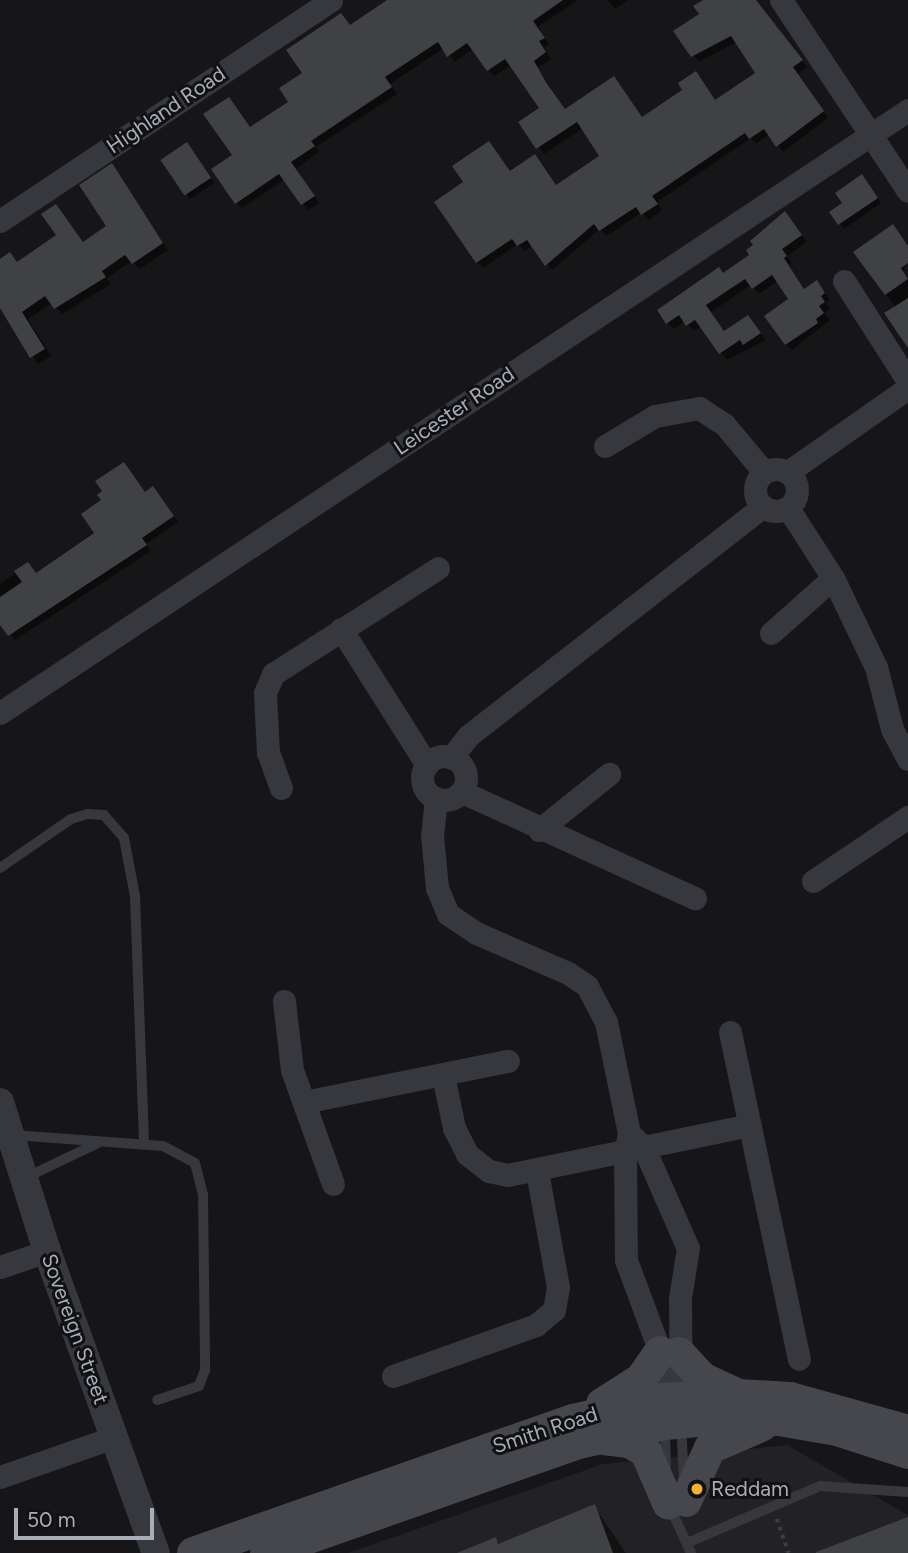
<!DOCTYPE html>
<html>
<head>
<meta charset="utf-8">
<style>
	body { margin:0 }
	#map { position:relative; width:908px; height:1553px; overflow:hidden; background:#161618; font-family:Figtree,sans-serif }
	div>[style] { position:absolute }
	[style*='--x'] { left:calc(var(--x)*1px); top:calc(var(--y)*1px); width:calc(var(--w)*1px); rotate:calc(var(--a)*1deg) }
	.built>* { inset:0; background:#222225 }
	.shadow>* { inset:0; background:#0007 }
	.building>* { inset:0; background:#404145; transform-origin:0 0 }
	.path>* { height:3.5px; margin-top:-1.75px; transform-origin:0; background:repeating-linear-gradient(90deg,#3d3f44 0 3.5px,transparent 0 8.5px) }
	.service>* { height:10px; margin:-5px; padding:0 5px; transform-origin:5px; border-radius:5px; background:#37383d }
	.minor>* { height:23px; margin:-11.5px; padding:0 11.5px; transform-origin:11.5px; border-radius:11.5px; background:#37383d }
	.minor>.ring { margin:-11.5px; padding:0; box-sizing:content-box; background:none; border:23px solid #37383d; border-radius:50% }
	.tertiary>* { height:28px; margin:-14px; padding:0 14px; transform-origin:14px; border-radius:14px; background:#37383d }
	.secondary>* { height:32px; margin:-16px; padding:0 16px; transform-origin:16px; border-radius:16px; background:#45474d }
	.dots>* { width:19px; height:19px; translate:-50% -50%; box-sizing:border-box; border:4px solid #111113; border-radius:50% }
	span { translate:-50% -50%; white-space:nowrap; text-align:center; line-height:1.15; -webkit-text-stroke:6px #111113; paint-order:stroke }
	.street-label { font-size:21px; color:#a8adb8 }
	.poi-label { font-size:21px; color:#a8adb8 }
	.left { translate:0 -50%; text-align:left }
	.scale { position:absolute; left:14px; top:1508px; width:140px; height:32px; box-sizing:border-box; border:4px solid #a8adb8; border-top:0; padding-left:9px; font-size:21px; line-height:24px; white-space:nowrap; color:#a8adb8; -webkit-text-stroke:5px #111113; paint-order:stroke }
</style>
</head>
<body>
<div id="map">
	<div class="built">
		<div style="clip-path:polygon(787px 1445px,908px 1515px,908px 1553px,348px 1553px,603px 1464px)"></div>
	</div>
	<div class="shadow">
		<div style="clip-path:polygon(390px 0,578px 0,538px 27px,549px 44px,544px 48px,551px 59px,538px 68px,566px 111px,614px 78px,643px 119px,685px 90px,696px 73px,716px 102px,758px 73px,737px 42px,699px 62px,676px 32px,701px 15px,706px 0,754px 0,807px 67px,798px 74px,828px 118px,783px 152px,770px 134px,756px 144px,751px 138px,657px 202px,662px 210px,649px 220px,642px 212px,607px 236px,600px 229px,552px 270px,533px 245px,525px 251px,518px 244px,483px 268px,477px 262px,465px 183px,489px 143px,511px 172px,541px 162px,557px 186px,601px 156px,583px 128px,544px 154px,520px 122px,541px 108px,511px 65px,494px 76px,473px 49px,455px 62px,444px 48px,390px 84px,397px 94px,316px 147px,319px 152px,296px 169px,319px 203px,308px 210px,285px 179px,242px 208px,236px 203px,229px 99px,251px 129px,290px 102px,304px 74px,351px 27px)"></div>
		<div style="clip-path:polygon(607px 0,628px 0,615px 9px)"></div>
		<div style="clip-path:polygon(191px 149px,214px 183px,190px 199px,186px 194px)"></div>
		<div style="clip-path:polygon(112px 165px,168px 250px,140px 269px,132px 261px,107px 278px,111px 284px,62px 314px,52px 303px,28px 319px,51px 356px,38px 364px,0 307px,0 261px,10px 254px,18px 263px,58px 236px,56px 206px,84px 243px,108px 226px)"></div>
		<div style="clip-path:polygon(866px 181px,881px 203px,844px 229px,831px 213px)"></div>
		<div style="clip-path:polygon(785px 214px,807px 242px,787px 256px,792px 263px,789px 265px,805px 290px,816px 282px,823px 289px,830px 300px,826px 303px,830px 309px,824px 313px,830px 320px,792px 350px,786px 344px,791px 300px,778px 281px,759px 294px,751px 285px,711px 312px,725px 332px,748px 317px,766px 340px,727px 360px,701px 326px,694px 331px,685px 321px,674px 329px,667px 322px,752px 255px)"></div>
		<div style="clip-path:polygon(908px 247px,904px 273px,908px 279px,908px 345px,896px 308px,856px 252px)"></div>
		<div style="clip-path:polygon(146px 493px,158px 494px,178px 522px,146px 544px,151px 551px,15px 640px,0 622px,0 584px,28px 564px,37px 574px)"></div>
		<div style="clip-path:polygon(594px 1506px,626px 1553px,477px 1553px,495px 1539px,501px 1545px)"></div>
	</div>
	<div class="building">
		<div style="clip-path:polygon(387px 0,563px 0,533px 21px,545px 38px,539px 41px,546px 52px,534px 61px,546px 82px,565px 109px,614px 76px,642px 117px,682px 90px,678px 83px,696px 71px,715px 100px,755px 73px,731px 36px,691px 57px,673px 31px,699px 14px,693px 6px,703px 0,756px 0,803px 60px,793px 67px,824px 111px,776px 147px,764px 129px,749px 139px,745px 133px,652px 196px,658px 204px,641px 215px,636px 207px,599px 231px,594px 224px,545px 266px,527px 240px,517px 246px,512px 239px,476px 263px,434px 202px,463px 182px,452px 166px,489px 141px,510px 171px,535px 154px,556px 185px,599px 156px,577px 122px,536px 149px,518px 122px,539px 108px,505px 59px,487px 71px,467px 43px,447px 57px,438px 42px,385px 77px,392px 87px,311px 141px,315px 146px,291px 162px,315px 196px,301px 205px,279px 174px,235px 204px,211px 169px,232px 155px,203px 114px,229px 97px,250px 127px,288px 102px,279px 88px,302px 73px,286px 50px,341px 13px,350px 25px)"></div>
		<div style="left:187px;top:142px;width:43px;height:32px;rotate:56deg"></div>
		<div style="clip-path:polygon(112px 163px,163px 243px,132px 264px,125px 255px,102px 271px,106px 277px,54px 309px,45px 296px,22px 312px,45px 349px,30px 358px,0 308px,0 259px,10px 252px,17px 262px,56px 235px,41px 214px,56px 204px,83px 242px,106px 226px,79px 185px)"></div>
		<div style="clip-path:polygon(862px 174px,878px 198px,838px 225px,829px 212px,842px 203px,835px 193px)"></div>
		<div style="clip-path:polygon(785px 211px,802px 235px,782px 249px,787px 256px,784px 258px,804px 289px,817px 280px,825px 293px,821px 296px,825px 302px,819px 306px,824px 313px,816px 319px,818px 323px,785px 345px,764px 316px,788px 299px,772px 275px,752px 289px,745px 279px,706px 305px,724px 331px,748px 315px,761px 333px,743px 345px,740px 340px,719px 354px,695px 320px,686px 326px,679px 315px,666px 324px,657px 310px,719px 267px,723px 273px,749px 255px,746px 250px,753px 245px,750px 241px)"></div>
		<div style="clip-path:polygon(893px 224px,908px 246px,908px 263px,901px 268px,908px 279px,885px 295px,853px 252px)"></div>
		<div style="clip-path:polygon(908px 298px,908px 348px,884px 313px)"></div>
		<div style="clip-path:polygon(124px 462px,145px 492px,153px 486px,174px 516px,142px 538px,147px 545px,8px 636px,0 625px,0 597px,22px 582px,14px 571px,28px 562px,36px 573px,94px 533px,81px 514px,101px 500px,97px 495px,102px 491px,95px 481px)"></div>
		<div style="clip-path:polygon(595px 1504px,613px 1553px,457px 1553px,496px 1537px,498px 1544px)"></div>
		<div style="clip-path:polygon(908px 1517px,908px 1553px,816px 1553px,816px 1552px)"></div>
	</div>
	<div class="path">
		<div style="--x:777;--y:1519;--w:36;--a:71"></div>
	</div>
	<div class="service">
		<div style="--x:0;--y:868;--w:86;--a:-34.6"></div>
		<div style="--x:71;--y:819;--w:17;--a:-17"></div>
		<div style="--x:87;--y:814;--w:17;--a:3"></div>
		<div style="--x:104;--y:815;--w:30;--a:49"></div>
		<div style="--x:124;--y:838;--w:59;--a:79.3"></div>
		<div style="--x:135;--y:896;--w:248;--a:87.9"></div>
		<div style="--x:13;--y:1135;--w:150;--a:4.2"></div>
		<div style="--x:163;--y:1146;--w:36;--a:28"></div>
		<div style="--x:195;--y:1163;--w:33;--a:76"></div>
		<div style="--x:203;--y:1195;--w:175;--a:89.3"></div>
		<div style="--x:205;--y:1370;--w:17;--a:111"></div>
		<div style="--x:199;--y:1386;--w:44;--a:161.6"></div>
		<div style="--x:25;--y:1178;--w:81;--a:-25.6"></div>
		<div style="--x:681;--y:1425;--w:54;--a:86.8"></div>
		<div style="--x:665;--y:1428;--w:43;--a:88.7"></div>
		<div style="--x:669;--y:1505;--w:53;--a:65.4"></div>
		<div style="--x:687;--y:1543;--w:145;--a:-23.2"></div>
		<div style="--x:820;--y:1486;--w:88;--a:3.9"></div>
	</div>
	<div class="minor">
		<div style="--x:781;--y:0;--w:229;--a:56.4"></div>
		<div style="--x:0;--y:221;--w:398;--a:-33.7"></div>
		<div style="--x:844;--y:281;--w:119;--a:57.4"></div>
		<div style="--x:605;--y:446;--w:58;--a:-31"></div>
		<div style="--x:655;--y:416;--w:45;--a:-10.3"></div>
		<div style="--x:699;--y:408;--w:30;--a:33"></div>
		<div style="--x:724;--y:424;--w:62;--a:50.2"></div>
		<div class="ring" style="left:755px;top:469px;width:19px;height:19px"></div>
		<div style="--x:788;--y:472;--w:146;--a:-35"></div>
		<div style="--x:788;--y:508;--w:83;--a:57.3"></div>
		<div style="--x:833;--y:578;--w:99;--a:64.2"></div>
		<div style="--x:876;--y:667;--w:64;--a:75.5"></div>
		<div style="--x:892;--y:729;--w:34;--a:62"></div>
		<div style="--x:341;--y:629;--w:161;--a:57.7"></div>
		<div style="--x:771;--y:633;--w:83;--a:-41.6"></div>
		<div style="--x:0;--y:713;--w:1090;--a:-33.59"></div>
		<div class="ring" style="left:422px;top:756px;width:21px;height:21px"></div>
		<div style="--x:451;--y:758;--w:28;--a:-52"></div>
		<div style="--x:468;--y:736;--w:373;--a:-37.9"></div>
		<div style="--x:281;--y:788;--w:37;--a:-110"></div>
		<div style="--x:268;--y:753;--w:60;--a:-92.9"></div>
		<div style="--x:265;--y:693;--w:21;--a:-67"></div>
		<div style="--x:273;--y:674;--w:196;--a:-32.7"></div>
		<div style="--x:462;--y:792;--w:256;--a:24.5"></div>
		<div style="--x:436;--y:798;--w:37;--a:96"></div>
		<div style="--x:432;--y:835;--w:53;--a:84.6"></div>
		<div style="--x:437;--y:888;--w:28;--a:67"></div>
		<div style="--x:448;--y:914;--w:34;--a:34"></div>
		<div style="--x:476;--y:933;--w:100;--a:23.5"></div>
		<div style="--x:568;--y:973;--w:23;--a:34"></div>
		<div style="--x:587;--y:986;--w:41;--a:62.2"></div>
		<div style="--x:606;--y:1022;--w:113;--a:78.3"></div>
		<div style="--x:629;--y:1133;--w:20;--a:101"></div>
		<div style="--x:625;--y:1153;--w:107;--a:89.5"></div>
		<div style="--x:626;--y:1260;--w:98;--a:69.7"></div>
		<div style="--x:660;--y:1352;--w:62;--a:86.3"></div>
		<div style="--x:539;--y:830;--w:90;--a:-38.7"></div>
		<div style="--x:813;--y:881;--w:115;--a:-34"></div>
		<div style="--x:284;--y:1001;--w:69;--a:83.4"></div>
		<div style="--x:292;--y:1070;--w:121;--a:70.2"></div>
		<div style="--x:730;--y:1032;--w:334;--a:78.1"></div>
		<div style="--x:443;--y:1075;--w:54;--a:78.3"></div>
		<div style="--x:454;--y:1128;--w:29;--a:63"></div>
		<div style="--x:467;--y:1154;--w:28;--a:38"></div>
		<div style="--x:489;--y:1171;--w:19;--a:12"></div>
		<div style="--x:508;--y:1175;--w:247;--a:-11.7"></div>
		<div style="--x:304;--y:1102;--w:208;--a:-11.4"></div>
		<div style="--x:634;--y:1138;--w:14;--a:45"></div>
		<div style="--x:644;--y:1148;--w:109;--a:66.3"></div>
		<div style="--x:688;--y:1248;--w:51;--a:99.1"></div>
		<div style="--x:680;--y:1298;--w:113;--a:89.5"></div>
		<div style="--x:0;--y:1267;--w:50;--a:-18.8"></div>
		<div style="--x:393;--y:1376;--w:152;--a:-19.6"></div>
		<div style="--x:536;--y:1325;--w:23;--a:-40"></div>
		<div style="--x:554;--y:1310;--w:23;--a:-80"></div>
		<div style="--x:558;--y:1287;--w:117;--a:-100.3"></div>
		<div style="--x:0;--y:1477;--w:121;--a:-19.3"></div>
	</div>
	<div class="tertiary">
		<div style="--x:0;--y:1102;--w:156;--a:72.5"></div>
		<div style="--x:47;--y:1251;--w:321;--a:70.2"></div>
	</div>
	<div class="secondary">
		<div style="--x:679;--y:1353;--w:34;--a:47"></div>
		<div style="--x:702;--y:1378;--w:38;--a:25"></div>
		<div style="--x:602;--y:1404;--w:46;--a:-32.7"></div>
		<div style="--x:641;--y:1379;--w:33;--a:-55"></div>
		<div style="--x:604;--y:1439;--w:25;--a:7"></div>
		<div style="--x:629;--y:1442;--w:20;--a:30"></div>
		<div style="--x:646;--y:1452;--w:56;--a:66.7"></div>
		<div style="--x:686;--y:1501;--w:58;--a:-65.6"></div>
		<div style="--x:710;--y:1448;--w:56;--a:-23.3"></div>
		<div style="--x:193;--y:1553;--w:403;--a:-19.3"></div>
		<div style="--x:573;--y:1420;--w:92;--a:-13.1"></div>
		<div style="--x:663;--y:1399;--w:75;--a:-3.1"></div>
		<div style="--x:738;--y:1395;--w:52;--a:3.3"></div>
		<div style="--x:790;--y:1398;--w:123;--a:15.6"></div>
		<div style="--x:266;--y:1553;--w:331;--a:-19.4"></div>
		<div style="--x:578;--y:1443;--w:89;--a:-12.3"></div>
		<div style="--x:665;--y:1424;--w:64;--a:-5.4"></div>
		<div style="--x:729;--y:1418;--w:50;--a:2.3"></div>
		<div style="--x:779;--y:1420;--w:59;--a:9.8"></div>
		<div style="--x:837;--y:1430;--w:75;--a:17.9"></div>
	</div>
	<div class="dots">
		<div style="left:697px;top:1489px;background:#f2b134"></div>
	</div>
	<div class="street-label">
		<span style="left:166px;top:110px;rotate:-34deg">Highland Road</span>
		<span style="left:454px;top:411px;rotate:-34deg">Leicester Road</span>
		<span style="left:75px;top:1329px;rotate:70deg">Sovereign Street</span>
		<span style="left:545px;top:1430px;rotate:-18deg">Smith Road</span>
	</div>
	<div class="poi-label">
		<span class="left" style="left:711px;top:1489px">Reddam</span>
	</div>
	<div class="scale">50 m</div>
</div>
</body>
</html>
